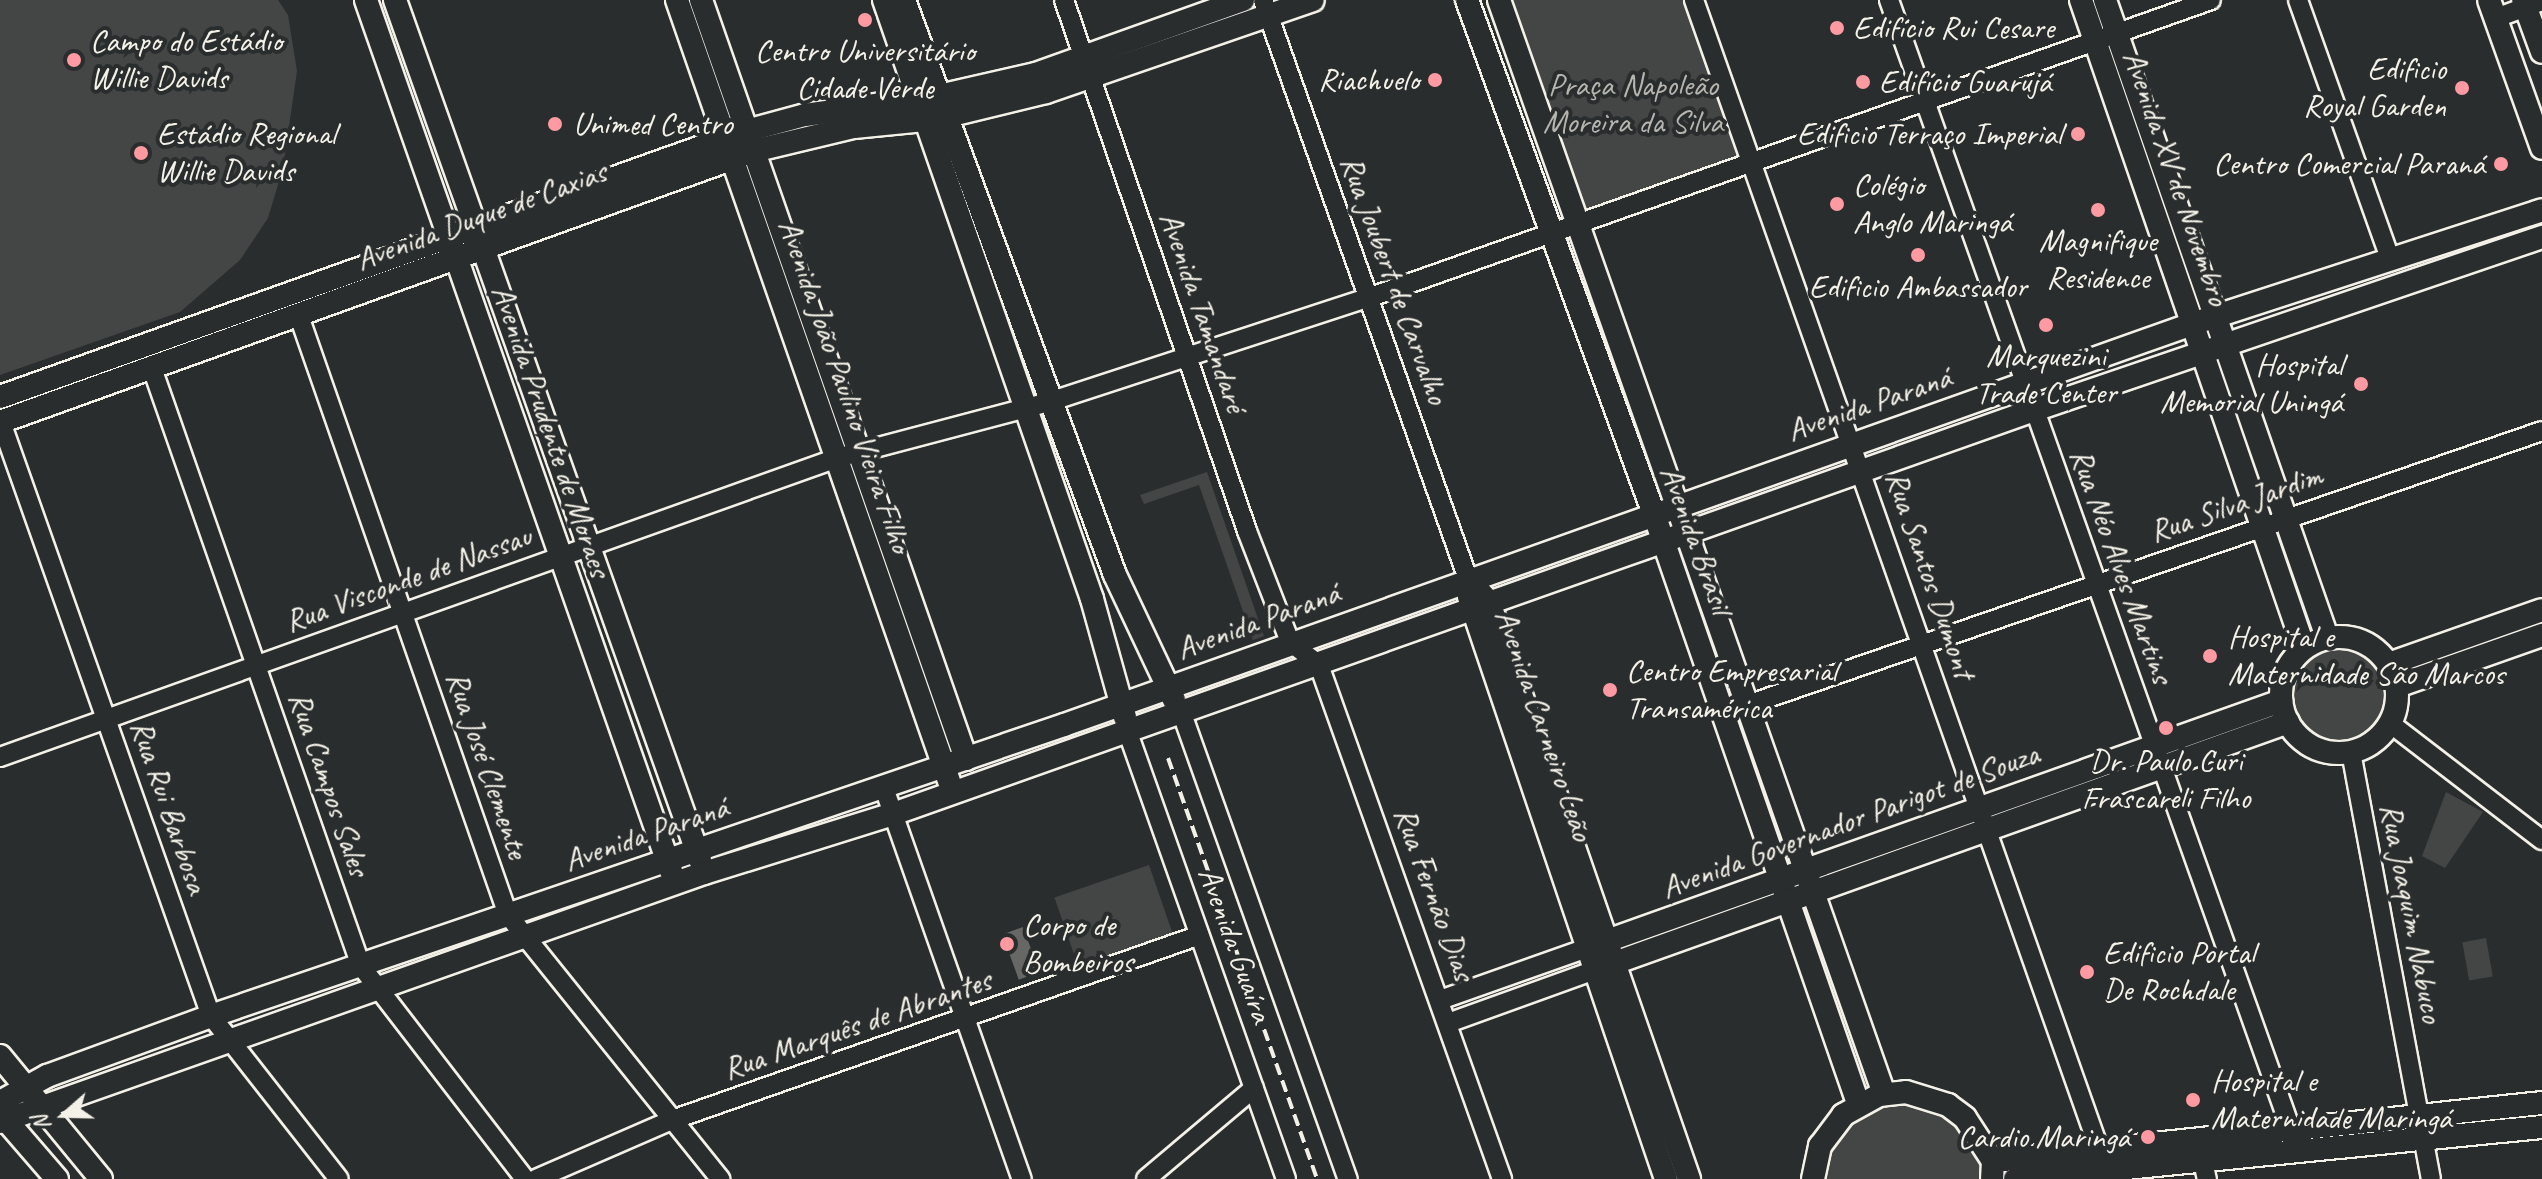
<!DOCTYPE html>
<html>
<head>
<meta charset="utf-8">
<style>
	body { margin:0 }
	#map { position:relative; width:2542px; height:1179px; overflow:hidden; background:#2a2d2e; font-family:Caveat,sans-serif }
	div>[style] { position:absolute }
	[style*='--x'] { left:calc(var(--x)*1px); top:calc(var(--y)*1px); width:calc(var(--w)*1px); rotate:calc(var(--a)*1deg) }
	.green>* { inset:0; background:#444645; transform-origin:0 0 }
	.round { border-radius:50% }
	.water>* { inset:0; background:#676866; transform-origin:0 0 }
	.roads { filter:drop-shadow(2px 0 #f4f1e8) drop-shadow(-2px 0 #f4f1e8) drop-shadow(0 2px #f4f1e8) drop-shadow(0 -2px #f4f1e8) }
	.minor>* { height:18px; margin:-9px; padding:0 9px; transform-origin:9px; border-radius:9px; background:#2a2d2e }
	.major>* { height:22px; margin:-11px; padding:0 11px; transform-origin:11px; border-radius:11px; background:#2a2d2e }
	.major>.ring { margin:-11px; padding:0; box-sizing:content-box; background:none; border:22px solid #2a2d2e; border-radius:50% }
	.rail>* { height:4px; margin-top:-2px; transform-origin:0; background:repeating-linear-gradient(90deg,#f4f1e8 0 12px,transparent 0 18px) }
	.dots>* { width:22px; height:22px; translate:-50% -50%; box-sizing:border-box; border:4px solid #2a2d2e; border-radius:50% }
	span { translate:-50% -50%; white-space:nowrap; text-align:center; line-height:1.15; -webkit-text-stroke:8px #2a2d2e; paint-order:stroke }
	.poi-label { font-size:32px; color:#f4f1e8 }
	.left { translate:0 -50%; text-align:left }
	.right { translate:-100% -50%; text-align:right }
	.park-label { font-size:32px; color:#b6b5af }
	.street-label { font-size:32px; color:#f4f1e8 }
	.north { position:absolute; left:24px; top:1075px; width:80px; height:80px; -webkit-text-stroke:6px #2a2d2e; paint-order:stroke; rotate:250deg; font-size:22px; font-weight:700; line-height:32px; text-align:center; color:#f4f1e8 }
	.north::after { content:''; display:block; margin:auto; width:28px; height:36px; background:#f4f1e8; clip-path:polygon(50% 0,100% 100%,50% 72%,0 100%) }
</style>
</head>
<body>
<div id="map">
	<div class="green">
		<div style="clip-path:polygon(0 0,278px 0,288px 15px,297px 71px,283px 168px,268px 218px,240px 260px,180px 312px,0 375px)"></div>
		<div style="clip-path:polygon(1499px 0,1694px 0,1752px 162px,1578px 225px)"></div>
		<div style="clip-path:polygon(1207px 472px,1264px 636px,1253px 640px,1199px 485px,1144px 504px,1140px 495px)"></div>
		<div style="clip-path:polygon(1681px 536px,1800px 872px,1787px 877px,1729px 711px)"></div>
		<div class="round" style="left:2281px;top:637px;width:116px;height:116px"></div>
		<div style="clip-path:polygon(2446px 792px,2483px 812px,2445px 868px,2422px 856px)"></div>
		<div style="left:1149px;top:865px;width:72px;height:100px;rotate:71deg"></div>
		<div style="clip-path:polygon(1809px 893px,1879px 1095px,1948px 1105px,1992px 1179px,1813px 1179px,1815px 1164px,1858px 1103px,1795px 899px)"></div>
		<div style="left:2486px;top:938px;width:39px;height:24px;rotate:80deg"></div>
	</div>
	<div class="water">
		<div style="left:1023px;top:927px;width:48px;height:22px;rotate:70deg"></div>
	</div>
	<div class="roads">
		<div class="minor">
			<div style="--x:1064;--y:0;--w:562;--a:70.98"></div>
			<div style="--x:1247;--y:531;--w:119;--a:68.8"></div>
			<div style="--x:1290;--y:642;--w:37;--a:38"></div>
			<div style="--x:1319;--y:665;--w:546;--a:70.4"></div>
			<div style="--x:1263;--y:0;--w:614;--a:70.5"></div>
			<div style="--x:1694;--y:0;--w:1233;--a:70.58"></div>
			<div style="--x:1889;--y:0;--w:1211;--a:70.41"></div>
			<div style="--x:2298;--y:0;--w:275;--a:70.4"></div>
			<div style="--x:2496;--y:18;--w:49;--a:-20.3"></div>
			<div style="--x:299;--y:316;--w:634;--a:70.77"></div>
			<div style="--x:508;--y:915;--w:339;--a:51.2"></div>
			<div style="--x:152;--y:368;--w:633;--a:70.74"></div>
			<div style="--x:361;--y:966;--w:269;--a:52.4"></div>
			<div style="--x:1;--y:422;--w:630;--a:70.53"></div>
			<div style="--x:211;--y:1016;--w:207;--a:51.9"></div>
			<div style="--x:1181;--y:711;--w:497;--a:70.4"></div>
			<div style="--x:1724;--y:713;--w:865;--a:-19.02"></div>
			<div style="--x:2390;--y:723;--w:192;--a:37.6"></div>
			<div style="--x:1127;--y:730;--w:476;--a:70.5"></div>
			<div style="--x:2351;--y:752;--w:434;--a:79.4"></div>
			<div style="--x:0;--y:757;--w:889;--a:-19.66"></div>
			<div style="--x:837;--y:458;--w:219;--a:-14.8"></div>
			<div style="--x:1049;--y:402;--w:336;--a:-18.1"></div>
			<div style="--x:1368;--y:298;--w:894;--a:-19.47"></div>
			<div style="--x:884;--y:788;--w:415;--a:70.6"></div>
			<div style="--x:1440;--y:1000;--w:156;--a:-19.5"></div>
			<div style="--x:1448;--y:1023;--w:156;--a:-19.8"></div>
			<div style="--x:2200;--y:1147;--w:33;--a:78"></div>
			<div style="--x:536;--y:1179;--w:148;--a:-23.5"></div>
			<div style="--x:672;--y:1120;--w:559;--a:-19.31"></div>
			<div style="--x:1146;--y:1179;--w:141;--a:-40.1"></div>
		</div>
		<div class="major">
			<div style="--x:366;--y:0;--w:923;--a:70.7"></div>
			<div style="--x:395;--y:0;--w:912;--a:70.47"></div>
			<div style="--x:677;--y:0;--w:827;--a:70.8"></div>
			<div style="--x:701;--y:0;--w:804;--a:70.75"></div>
			<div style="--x:884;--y:0;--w:634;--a:70.85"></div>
			<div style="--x:1092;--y:599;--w:123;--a:74.4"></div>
			<div style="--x:904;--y:0;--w:612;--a:69.85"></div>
			<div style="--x:1115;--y:575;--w:138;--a:64.7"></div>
			<div style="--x:1467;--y:0;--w:547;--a:70.01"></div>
			<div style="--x:1654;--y:514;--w:623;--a:70.9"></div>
			<div style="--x:1499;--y:0;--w:1160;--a:70.61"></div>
			<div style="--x:2081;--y:0;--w:685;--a:71.01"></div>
			<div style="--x:2105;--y:0;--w:675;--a:70.79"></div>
			<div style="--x:2489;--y:0;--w:157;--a:70.3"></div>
			<div style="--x:2523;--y:0;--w:55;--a:69.9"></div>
			<div style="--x:0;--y:397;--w:792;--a:-19.62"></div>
			<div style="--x:746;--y:131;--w:61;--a:-15.2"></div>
			<div style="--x:805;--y:115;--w:135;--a:-8.1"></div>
			<div style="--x:939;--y:96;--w:99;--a:-12.8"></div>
			<div style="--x:1036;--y:74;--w:220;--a:-19.7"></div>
			<div style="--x:0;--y:422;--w:800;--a:-19.79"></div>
			<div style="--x:753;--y:151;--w:104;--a:-13.4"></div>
			<div style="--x:854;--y:127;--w:81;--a:-5.6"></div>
			<div style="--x:935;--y:119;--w:114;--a:-13.7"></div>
			<div style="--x:1046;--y:92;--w:282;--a:-19"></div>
			<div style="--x:1480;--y:592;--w:13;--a:48"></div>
			<div style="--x:1489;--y:602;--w:611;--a:70.88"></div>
			<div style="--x:1469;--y:597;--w:614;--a:71.3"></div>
			<div class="ring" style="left:2281px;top:637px;width:94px;height:94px"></div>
			<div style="--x:2389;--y:664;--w:162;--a:-19.4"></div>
			<div style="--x:2397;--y:686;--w:154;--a:-19.4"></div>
			<div style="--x:1587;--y:948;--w:737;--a:-19.59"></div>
			<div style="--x:1595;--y:970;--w:736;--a:-19.69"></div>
			<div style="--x:0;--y:1056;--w:159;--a:50.6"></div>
			<div style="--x:0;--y:1102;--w:54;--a:-29"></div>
			<div style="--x:47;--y:1076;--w:175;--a:-20.1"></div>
			<div style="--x:211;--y:1016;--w:901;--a:-18.84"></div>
			<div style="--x:1064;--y:725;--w:1197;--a:-19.57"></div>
			<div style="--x:2192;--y:324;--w:368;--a:-18"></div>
			<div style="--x:0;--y:1113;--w:87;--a:49.2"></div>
			<div style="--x:0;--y:1122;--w:747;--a:-19.48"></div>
			<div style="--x:704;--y:873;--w:198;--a:-17.3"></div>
			<div style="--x:893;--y:814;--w:1210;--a:-19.5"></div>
			<div style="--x:2034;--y:410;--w:537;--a:-18.81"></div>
			<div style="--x:1993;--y:1161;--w:552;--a:-6.03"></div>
			<div style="--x:1813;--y:1179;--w:34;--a:-78"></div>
			<div style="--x:1820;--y:1146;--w:39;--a:-53"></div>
			<div style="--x:1843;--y:1115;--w:41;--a:-29.1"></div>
			<div style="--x:1879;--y:1095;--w:27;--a:-6"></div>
			<div style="--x:1906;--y:1092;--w:44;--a:17.2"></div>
			<div style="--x:1948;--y:1105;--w:21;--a:37"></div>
			<div style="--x:1965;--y:1118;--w:51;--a:56.9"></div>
			<div style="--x:1993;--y:1161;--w:18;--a:93"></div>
			<div style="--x:2015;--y:1179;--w:530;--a:-5.64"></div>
		</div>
	</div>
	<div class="rail">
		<div style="--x:1168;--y:758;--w:447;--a:70.5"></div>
	</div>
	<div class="dots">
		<div style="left:865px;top:20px;background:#ff9aa2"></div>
		<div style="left:1837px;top:28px;background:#ff9aa2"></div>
		<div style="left:74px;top:60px;background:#ff9aa2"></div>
		<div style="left:1435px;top:80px;background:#ff9aa2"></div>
		<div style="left:1863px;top:82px;background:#ff9aa2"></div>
		<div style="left:2462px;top:88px;background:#ff9aa2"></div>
		<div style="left:555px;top:124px;background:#ff9aa2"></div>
		<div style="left:2078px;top:134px;background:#ff9aa2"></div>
		<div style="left:141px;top:153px;background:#ff9aa2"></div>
		<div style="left:2501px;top:164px;background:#ff9aa2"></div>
		<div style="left:1837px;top:204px;background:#ff9aa2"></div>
		<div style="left:2098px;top:210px;background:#ff9aa2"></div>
		<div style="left:1918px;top:255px;background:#ff9aa2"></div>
		<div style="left:2046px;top:325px;background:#ff9aa2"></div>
		<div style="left:2361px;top:384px;background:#ff9aa2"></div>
		<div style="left:2210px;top:656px;background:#ff9aa2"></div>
		<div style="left:1610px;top:690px;background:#ff9aa2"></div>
		<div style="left:2166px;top:728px;background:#ff9aa2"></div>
		<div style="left:1007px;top:944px;background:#ff9aa2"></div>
		<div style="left:2087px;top:972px;background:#ff9aa2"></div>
		<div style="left:2193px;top:1100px;background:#ff9aa2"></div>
		<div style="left:2148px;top:1137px;background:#ff9aa2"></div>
	</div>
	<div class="poi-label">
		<span class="left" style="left:1853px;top:28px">Edifício Rui Cesare</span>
		<span class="left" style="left:90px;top:60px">Campo do Estádio<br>Willie Davids</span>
		<span style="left:865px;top:70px">Centro Universitário<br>Cidade Verde</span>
		<span class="right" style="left:2446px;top:88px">Edificio<br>Royal Garden</span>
		<span class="right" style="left:1419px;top:80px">Riachuelo</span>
		<span class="left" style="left:1879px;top:82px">Edifício Guarujá</span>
		<span class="left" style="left:573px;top:124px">Unimed Centro</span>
		<span class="right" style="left:2062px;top:134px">Edificio Terraço Imperial</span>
		<span class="left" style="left:157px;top:153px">Estádio Regional<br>Willie Davids</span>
		<span class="right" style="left:2485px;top:164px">Centro Comercial Paraná</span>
		<span class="left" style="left:1853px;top:204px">Colégio<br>Anglo Maringá</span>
		<span style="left:2098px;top:260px">Magnifique<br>Residence</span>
		<span style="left:1918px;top:287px">Edificio Ambassador</span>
		<span style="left:2046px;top:375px">Marquezini<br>Trade Center</span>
		<span class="right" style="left:2343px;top:384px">Hospital<br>Memorial Uningá</span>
		<span class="left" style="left:2228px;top:656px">Hospital e<br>Maternidade São Marcos</span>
		<span class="left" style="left:1626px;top:690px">Centro Empresarial<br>Transamérica</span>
		<span style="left:2166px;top:780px">Dr. Paulo Curi<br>Frascareli Filho</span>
		<span class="left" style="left:1023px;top:944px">Corpo de<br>Bombeiros</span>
		<span class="left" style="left:2103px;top:972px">Edificio Portal<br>De Rochdale</span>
		<span class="left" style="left:2211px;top:1100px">Hospital e<br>Maternidade Maringá</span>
		<span class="right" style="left:2130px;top:1137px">Cardio Maringá</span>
	</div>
	<div class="park-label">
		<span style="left:1633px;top:104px">Praça Napoleão<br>Moreira da Silva</span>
	</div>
	<div class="street-label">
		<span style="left:2176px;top:178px;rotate:71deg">Avenida XV de Novembro</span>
		<span style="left:481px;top:216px;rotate:-20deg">Avenida Duque de Caxias</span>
		<span style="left:1394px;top:280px;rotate:70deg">Rua Joubert de Carvalho</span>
		<span style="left:1203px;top:312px;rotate:71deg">Avenida Tamandaré</span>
		<span style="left:845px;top:386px;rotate:71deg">Avenida João Paulino Vieira Filho</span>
		<span style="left:1869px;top:404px;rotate:-19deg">Avenida Paraná</span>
		<span style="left:551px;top:431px;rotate:71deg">Avenida Prudente de Moraes</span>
		<span style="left:2236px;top:504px;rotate:-19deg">Rua Silva Jardim</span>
		<span style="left:1696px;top:540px;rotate:70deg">Avenida Brasil</span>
		<span style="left:2121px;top:566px;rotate:70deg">Rua Néo Alves Martins</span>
		<span style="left:1930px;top:575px;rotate:71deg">Rua Santos Dumont</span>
		<span style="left:408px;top:579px;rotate:-20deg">Rua Visconde de Nassau</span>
		<span style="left:1258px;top:621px;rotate:-20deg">Avenida Paraná</span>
		<span style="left:1544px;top:725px;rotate:71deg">Avenida Carneiro Leão</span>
		<span style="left:487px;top:765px;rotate:71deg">Rua José Clemente</span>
		<span style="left:329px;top:784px;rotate:71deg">Rua Campos Sales</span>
		<span style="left:169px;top:807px;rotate:71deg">Rua Rui Barbosa</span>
		<span style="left:1850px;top:821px;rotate:-20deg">Avenida Governador Parigot de Souza</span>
		<span style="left:646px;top:834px;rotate:-19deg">Avenida Paraná</span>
		<span style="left:1434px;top:894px;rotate:70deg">Rua Fernão Dias</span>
		<span style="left:2411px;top:913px;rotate:79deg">Rua Joaquim Nabuco</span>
		<span style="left:1235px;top:945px;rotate:70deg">Avenida Guaíra</span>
		<span style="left:857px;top:1025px;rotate:-19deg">Rua Marquês de Abrantes</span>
	</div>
	<div class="north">N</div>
</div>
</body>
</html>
